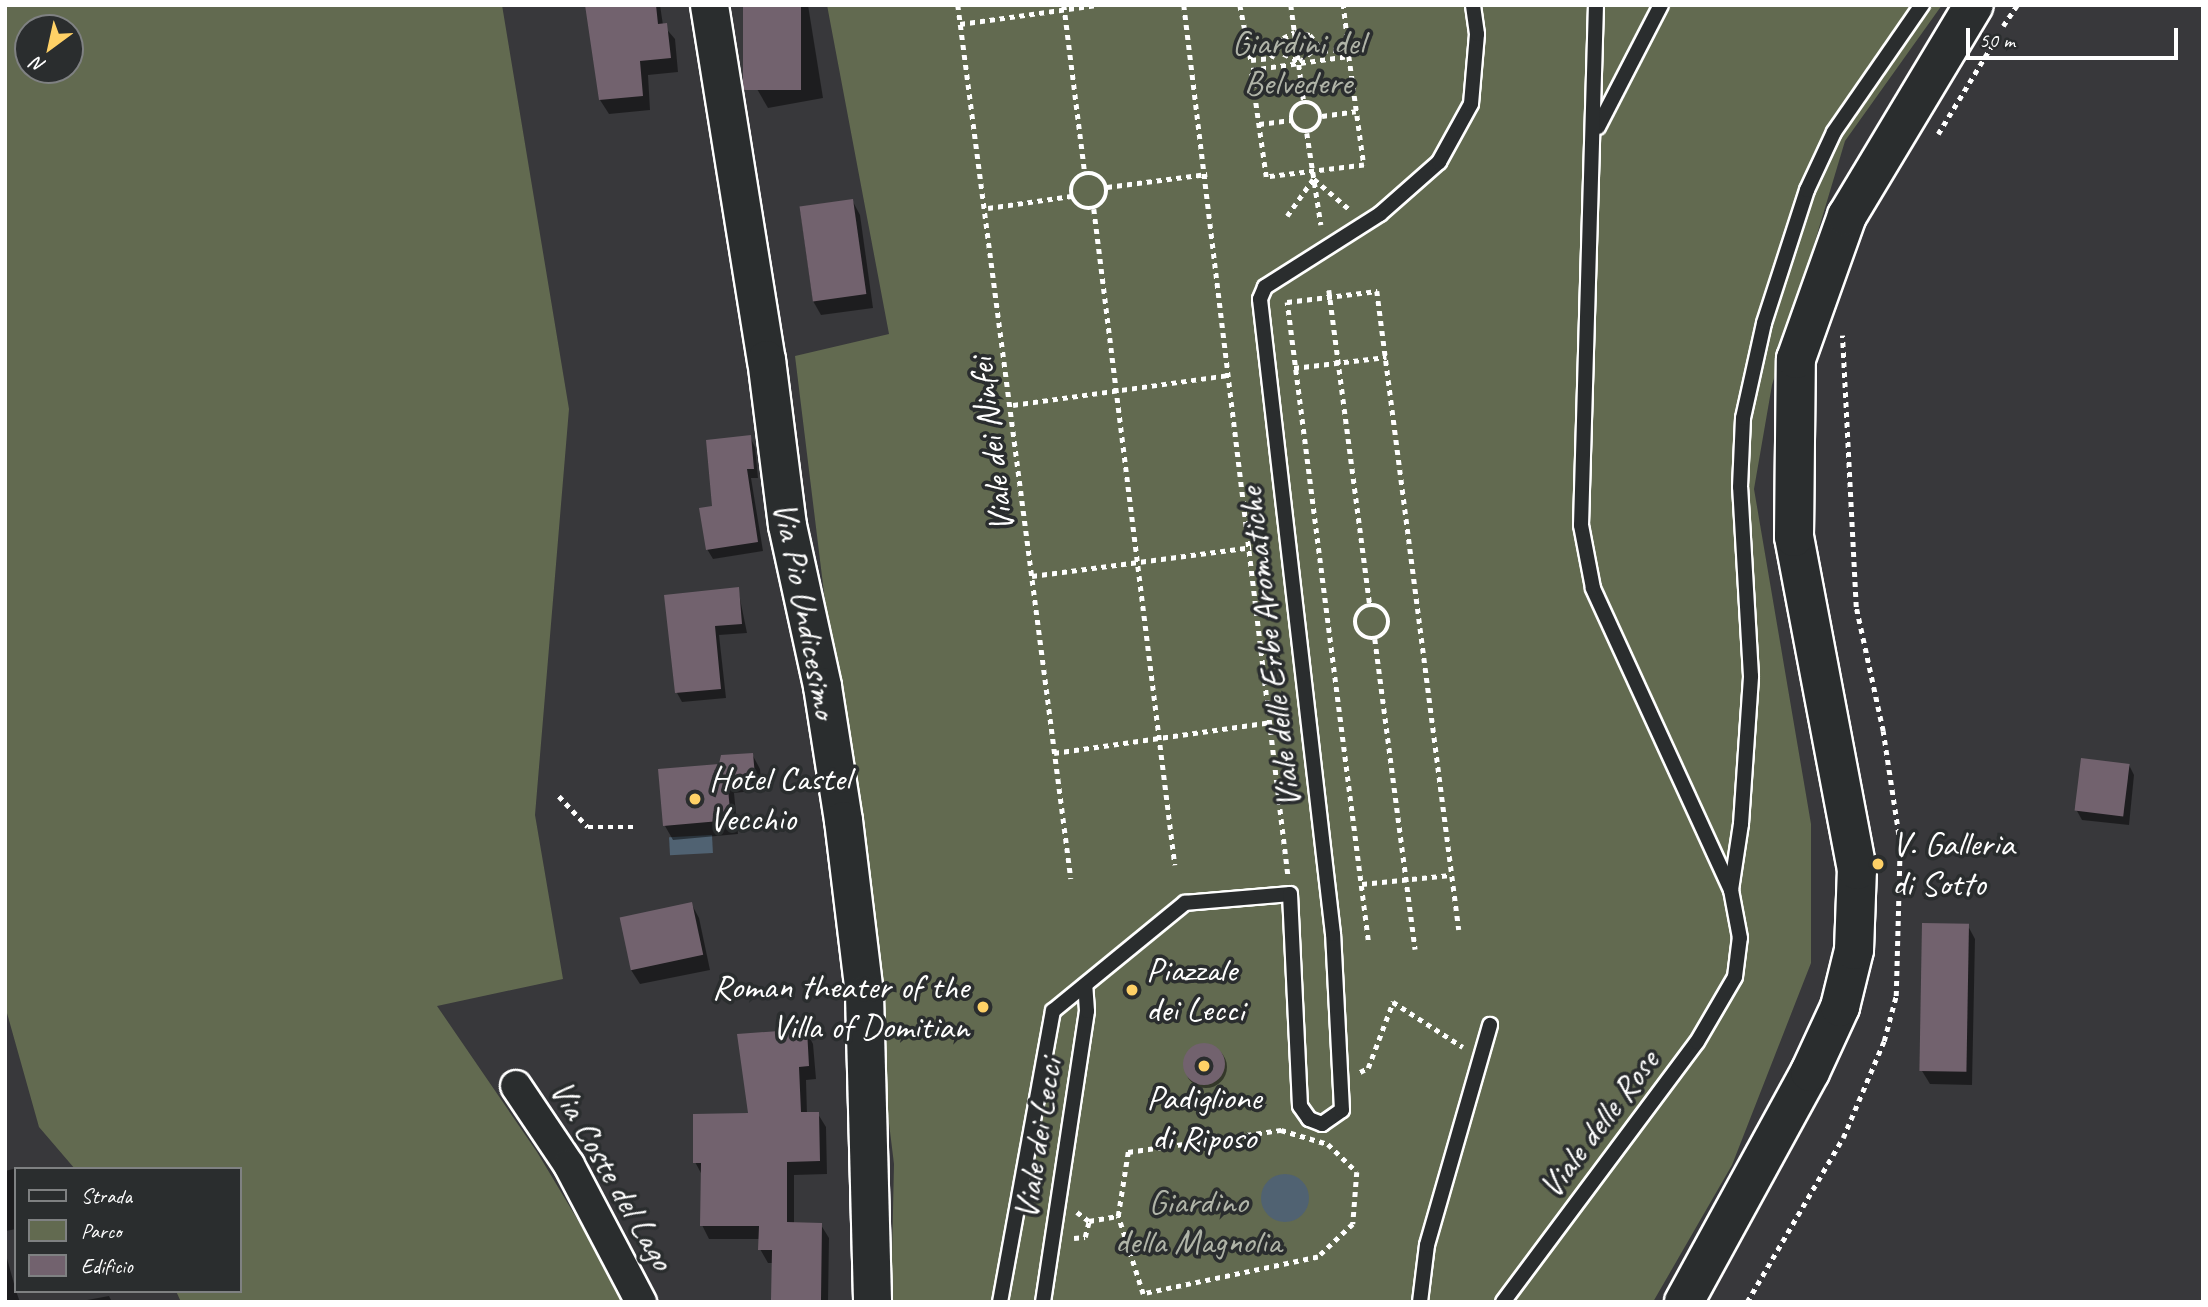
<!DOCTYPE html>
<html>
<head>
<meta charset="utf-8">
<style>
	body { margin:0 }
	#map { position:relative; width:2208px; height:1307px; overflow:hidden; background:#38383b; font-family:Caveat,sans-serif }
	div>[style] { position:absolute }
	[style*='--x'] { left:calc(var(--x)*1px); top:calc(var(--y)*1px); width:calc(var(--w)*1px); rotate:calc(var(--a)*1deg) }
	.green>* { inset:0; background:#626a50 }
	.water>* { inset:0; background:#506272; transform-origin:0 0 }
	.round { border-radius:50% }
	.shadow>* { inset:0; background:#0007 }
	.building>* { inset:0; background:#72626e; transform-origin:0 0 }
	.path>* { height:4.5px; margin-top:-2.25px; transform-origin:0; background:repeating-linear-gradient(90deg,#fff 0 5px,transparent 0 10px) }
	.path>.ring { margin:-2.25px; padding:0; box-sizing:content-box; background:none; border:4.5px solid #fff; border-radius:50% }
	.roads { filter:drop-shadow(2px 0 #fff) drop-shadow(-2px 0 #fff) drop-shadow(0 2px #fff) drop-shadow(0 -2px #fff) }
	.service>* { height:14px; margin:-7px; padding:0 7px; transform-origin:7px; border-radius:7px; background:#2a2d2e }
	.minor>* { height:30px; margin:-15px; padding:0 15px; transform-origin:15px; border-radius:15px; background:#2a2d2e }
	.tertiary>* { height:37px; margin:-18.5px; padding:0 18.5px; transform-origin:18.5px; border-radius:18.5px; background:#2a2d2e }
	.secondary>* { height:38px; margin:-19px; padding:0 19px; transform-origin:19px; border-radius:19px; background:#2a2d2e }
	.dots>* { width:19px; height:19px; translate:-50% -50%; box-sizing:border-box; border:4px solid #2a2d2e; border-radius:50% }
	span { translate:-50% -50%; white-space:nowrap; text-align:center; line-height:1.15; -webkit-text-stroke:7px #2a2d2e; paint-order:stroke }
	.park-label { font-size:35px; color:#b0b4a8 }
	.street-label { font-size:35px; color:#fff }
	.poi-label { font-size:35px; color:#fff }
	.left { translate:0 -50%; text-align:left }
	.right { translate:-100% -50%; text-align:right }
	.frame { position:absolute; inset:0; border:7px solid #fff; pointer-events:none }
	.legend { position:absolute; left:14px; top:1167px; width:228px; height:126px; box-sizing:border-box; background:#2a2d2e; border:2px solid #7f8182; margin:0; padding:9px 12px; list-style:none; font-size:21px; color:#fff }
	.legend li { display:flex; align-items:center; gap:14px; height:35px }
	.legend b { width:35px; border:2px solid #7f8182 }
	.north { position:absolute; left:14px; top:14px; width:70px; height:70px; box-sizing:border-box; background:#2a2d2e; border:2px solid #7f8182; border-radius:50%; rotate:213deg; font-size:19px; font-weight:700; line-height:28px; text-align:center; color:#fff }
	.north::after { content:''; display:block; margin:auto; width:24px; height:32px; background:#ffd166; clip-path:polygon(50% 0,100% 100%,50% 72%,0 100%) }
	.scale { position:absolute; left:1966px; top:28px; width:212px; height:32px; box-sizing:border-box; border:4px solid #fff; border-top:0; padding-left:9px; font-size:21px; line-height:24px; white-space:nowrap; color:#fff; -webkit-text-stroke:5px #2a2d2e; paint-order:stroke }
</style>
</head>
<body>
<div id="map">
	<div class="green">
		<div style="clip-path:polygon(evenodd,5px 5px,502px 5px,569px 409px,535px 815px,563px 979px,437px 1006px,537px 1152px,627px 1302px,181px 1302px,176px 1291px,240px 1291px,240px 1169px,75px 1169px,39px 1127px,5px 1006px,5px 5px,28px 28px,70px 28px,70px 70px,28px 70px,28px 28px)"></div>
		<div style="clip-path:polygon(827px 5px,1942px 5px,1845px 141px,1772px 385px,1754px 489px,1811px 824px,1811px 963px,1732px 1165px,1653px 1302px,891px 1302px,894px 1164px,795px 356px,889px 334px)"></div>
	</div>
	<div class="water">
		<div style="left:712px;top:835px;width:18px;height:43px;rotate:87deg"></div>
		<div class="round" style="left:1261px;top:1174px;width:48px;height:48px"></div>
	</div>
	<div class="shadow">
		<div style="clip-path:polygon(587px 5px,660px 5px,663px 25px,675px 39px,678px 72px,648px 75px,650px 110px,609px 114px,600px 100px)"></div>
		<div style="clip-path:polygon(744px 5px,808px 5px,823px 98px,768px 108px,757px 89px)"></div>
		<div style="clip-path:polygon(852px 200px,860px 215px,873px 308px,821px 315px,813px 301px,800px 207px)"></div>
		<div style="clip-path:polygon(750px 437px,755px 447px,758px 478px,751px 478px,763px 551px,713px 559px,707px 549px)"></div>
		<div style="clip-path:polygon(738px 589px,747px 633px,719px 635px,726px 698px,682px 702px,677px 693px,665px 596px)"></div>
		<div style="clip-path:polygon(752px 754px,760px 769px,762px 790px,734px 793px,738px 834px,673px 840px,665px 826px,720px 765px)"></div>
		<div style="clip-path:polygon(2129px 765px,2134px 775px,2129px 825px,2082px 820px,2077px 811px)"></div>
		<div style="clip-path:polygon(691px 903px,699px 918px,710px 970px,640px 984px,631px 970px)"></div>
		<div style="clip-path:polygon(1968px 926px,1975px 939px,1972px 1085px,1930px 1084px,1922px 1071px)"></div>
		<div style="clip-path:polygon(806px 1030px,813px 1044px,816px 1079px,806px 1080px,807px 1114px,818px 1114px,826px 1127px,827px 1174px,794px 1175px,794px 1224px,821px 1225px,829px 1238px,828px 1302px,774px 1302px,773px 1263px,768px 1263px,760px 1249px,760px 1239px,709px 1239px,702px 1225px,702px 1175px,695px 1162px,750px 1115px)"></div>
		<div class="round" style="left:1185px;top:1046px;width:42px;height:42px"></div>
		<div style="clip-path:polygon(21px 1167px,16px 1169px,16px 1229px,6px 1231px,5px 1171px)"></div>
		<div style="clip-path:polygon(5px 1251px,16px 1291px,20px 1302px,5px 1302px)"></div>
		<div style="clip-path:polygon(109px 1296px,112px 1302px,76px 1302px)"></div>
	</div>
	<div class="building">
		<div style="clip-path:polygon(585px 5px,656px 5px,658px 24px,667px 23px,671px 58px,640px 61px,643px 96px,599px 100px)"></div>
		<div style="left:743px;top:5px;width:58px;height:85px"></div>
		<div style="left:853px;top:199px;width:96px;height:54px;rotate:82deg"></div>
		<div style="clip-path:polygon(751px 435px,754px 469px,747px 469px,758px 542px,706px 550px,699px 508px,712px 506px,706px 440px)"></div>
		<div style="clip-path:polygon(739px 587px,742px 624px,715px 626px,721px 689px,675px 693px,664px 595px)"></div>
		<div style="clip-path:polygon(753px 753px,755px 776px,727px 779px,731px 820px,663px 826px,658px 769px,719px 764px,721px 755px)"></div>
		<div style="left:2081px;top:758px;width:49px;height:53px;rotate:7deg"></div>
		<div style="left:692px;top:902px;width:54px;height:74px;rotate:78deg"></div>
		<div style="left:1922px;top:923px;width:47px;height:148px;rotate:1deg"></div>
		<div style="clip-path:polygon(807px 1029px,809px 1066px,799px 1067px,801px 1112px,819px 1112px,820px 1161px,787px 1162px,787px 1222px,822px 1223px,821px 1301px,771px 1300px,772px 1250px,758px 1250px,759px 1226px,700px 1226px,701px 1163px,693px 1163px,693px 1114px,748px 1113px,737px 1034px)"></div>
		<div class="round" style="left:1183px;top:1043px;width:42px;height:42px"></div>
	</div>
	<div class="path">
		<div style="--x:958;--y:5;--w:881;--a:82.63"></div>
		<div style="--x:1064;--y:5;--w:169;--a:82.9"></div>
		<div style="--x:1184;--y:5;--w:876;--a:83.18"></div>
		<div style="--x:1240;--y:5;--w:56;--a:78.7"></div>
		<div style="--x:1251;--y:60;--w:20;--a:-6"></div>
		<div style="--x:1271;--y:58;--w:23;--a:-59"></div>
		<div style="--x:1283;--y:38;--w:13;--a:-27"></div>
		<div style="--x:1295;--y:32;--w:15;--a:11"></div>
		<div style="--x:1310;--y:35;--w:21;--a:51"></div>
		<div style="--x:1323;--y:51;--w:25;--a:-7"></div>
		<div style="--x:1348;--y:48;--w:43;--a:-96.6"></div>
		<div style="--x:1291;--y:5;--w:98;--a:82.4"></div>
		<div style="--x:960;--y:24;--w:138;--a:-7.9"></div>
		<div style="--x:2003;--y:26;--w:25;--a:-56"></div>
		<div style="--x:1275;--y:49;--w:27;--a:28"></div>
		<div style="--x:1349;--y:56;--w:110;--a:82.2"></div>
		<div style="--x:1364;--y:165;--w:99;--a:173"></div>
		<div style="--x:1266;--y:177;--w:108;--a:-98"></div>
		<div style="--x:1251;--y:70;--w:99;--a:-8.1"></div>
		<div style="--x:1300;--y:62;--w:26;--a:-43"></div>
		<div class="ring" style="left:1291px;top:102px;width:25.5px;height:25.5px"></div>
		<div style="--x:1322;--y:116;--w:34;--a:-8"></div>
		<div style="--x:1259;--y:124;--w:32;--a:-7"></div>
		<div style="--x:1307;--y:133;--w:93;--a:81.3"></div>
		<div style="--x:1938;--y:134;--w:114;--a:-58.7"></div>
		<div class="ring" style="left:1071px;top:173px;width:31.5px;height:31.5px"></div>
		<div style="--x:1314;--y:179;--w:46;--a:40.6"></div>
		<div style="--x:1107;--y:187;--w:101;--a:-7.4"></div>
		<div style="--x:988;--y:208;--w:84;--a:-8.2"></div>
		<div style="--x:1094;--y:209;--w:661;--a:82.96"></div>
		<div style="--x:1287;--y:216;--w:45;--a:-54.9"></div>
		<div style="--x:1329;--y:290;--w:319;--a:82.6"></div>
		<div style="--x:1294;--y:368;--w:93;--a:-6.8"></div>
		<div style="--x:1013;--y:405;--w:219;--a:-7.9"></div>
		<div style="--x:1032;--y:576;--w:221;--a:-7.5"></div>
		<div class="ring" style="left:1355px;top:605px;width:29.5px;height:29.5px"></div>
		<div style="--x:1375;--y:639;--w:313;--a:82.6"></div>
		<div style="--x:1054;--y:753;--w:220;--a:-8.1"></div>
		<div style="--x:559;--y:796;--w:42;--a:46.9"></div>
		<div style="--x:588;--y:827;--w:49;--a:0"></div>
		<div style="--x:1362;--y:884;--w:89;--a:-5.8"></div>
		<div style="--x:1368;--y:940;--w:643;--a:-97.24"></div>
		<div style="--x:1287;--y:302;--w:91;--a:-7"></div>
		<div style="--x:1377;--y:291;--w:644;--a:82.69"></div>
		<div style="--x:1360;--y:1072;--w:9;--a:-27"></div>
		<div style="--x:1368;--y:1068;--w:71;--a:-69.3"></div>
		<div style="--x:1393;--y:1002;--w:83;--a:32.7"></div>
		<div style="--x:1281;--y:1130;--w:49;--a:16.6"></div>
		<div style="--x:1328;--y:1144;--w:40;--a:44"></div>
		<div style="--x:1357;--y:1172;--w:52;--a:94.4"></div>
		<div style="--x:1353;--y:1224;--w:48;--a:136.7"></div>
		<div style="--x:1318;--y:1257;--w:179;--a:168.1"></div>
		<div style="--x:1143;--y:1294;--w:82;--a:-107.8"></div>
		<div style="--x:1118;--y:1216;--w:65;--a:-81.1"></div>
		<div style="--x:1128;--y:1152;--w:155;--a:-8.2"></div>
		<div style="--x:1077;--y:1212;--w:15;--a:37"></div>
		<div style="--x:1074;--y:1238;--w:11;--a:-5"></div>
		<div style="--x:1085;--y:1237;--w:16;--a:-76"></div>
		<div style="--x:1089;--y:1221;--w:29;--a:-10"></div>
		<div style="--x:1747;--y:1302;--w:190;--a:-59.7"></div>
		<div style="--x:1843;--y:1138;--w:105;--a:-67.1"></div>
		<div style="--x:1884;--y:1041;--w:47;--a:-75.1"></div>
		<div style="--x:1896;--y:996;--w:152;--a:-88.5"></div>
		<div style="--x:1900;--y:844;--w:114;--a:-98.6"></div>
		<div style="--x:1883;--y:731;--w:127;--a:-102.3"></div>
		<div style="--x:1856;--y:607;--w:272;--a:-92.9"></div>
	</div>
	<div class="roads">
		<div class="service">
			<div style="--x:1598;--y:127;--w:137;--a:-62.7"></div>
			<div style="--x:1731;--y:890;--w:67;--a:-81.4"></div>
			<div style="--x:1741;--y:824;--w:148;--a:-86.1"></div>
			<div style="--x:1751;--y:676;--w:189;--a:-93.3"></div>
			<div style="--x:1740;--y:487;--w:69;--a:-87.5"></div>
			<div style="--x:1743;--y:418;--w:97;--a:-77.5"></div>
			<div style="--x:1764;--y:323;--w:140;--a:-72.1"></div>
			<div style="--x:1807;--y:190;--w:64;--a:-65"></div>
			<div style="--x:1834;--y:132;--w:155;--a:-55.3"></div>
			<div style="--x:1000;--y:1302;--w:296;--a:-79.7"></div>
			<div style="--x:1053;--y:1011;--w:171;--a:-39.3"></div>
			<div style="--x:1185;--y:903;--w:105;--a:-4.9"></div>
			<div style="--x:1290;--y:894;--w:212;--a:87.3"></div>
			<div style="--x:1300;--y:1106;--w:16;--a:55"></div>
			<div style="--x:1309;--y:1119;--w:14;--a:21"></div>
			<div style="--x:1322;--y:1124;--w:24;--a:-35"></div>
			<div style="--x:1342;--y:1110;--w:176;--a:-92.9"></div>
			<div style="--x:1333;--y:934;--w:639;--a:-96.56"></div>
			<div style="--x:1260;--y:299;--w:13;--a:-67"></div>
			<div style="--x:1265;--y:287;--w:136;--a:-32.4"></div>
			<div style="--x:1380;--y:214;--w:79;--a:-41.4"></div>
			<div style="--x:1439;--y:162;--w:66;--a:-61.1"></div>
			<div style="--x:1471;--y:104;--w:70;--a:-85.1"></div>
			<div style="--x:1477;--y:34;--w:29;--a:-98"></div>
			<div style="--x:1043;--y:1302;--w:294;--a:-81.4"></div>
			<div style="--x:1087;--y:1011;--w:26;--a:-94"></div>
			<div style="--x:1420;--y:1302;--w:57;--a:-83"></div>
			<div style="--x:1427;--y:1245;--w:229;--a:-74"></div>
			<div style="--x:1503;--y:1302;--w:324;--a:-53.3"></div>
			<div style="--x:1697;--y:1042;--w:75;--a:-59.7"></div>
			<div style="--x:1735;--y:977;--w:39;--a:-83"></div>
			<div style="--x:1740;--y:938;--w:49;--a:-100.6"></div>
			<div style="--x:1731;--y:890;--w:332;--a:-114.6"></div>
			<div style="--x:1593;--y:588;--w:64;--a:-100.8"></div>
			<div style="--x:1581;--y:525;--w:520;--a:-88.35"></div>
		</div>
		<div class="minor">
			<div style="--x:516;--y:1086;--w:95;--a:56.1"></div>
			<div style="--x:569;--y:1165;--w:155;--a:62.3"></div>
		</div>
		<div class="tertiary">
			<div style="--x:709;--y:5;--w:359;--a:80.9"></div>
			<div style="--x:766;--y:359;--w:167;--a:82.8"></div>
			<div style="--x:787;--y:525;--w:165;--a:77.7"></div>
			<div style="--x:822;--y:686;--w:136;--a:81.1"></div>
			<div style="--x:843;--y:820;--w:175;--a:83.1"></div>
			<div style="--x:864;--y:994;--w:308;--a:88.5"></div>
		</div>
		<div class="secondary">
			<div style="--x:1684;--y:1302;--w:262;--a:-61.3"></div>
			<div style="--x:1810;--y:1072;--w:72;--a:-65.2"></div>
			<div style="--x:1840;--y:1007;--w:59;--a:-76.2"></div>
			<div style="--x:1854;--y:950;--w:80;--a:-87.9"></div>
			<div style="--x:1857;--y:870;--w:339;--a:-100.7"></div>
			<div style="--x:1794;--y:537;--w:178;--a:-89.4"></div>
			<div style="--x:1796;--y:359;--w:152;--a:-70.4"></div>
			<div style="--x:1847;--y:216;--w:246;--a:-59"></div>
		</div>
	</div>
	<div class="dots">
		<div style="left:695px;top:799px;background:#ffd166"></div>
		<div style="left:1878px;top:864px;background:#ffd166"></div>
		<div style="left:1132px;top:990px;background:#ffd166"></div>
		<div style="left:983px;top:1007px;background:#ffd166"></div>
		<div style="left:1204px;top:1066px;background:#ffd166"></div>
	</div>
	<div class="park-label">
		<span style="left:1298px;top:63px">Giardini del<br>Belvedere</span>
		<span style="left:1198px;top:1222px">Giardino<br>della Magnolia</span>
	</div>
	<div class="street-label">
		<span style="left:992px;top:445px;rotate:-97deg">Viale dei Ninfei</span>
		<span style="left:805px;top:610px;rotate:79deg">Via Pio Undicesimo</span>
		<span style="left:1270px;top:648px;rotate:-97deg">Viale delle Erbe Aromatiche</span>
		<span style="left:1599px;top:1124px;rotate:-53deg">Viale delle Rose</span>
		<span style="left:1038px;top:1139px;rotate:-81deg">Viale dei Lecci</span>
		<span style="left:612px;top:1175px;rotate:60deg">Via Coste del Lago</span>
	</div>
	<div class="poi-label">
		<span class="left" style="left:709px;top:799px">Hotel Castel<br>Vecchio</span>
		<span class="left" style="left:1892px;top:864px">V. Galleria<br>di Sotto</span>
		<span class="left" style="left:1146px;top:990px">Piazzale<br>dei Lecci</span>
		<span class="right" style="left:969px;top:1007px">Roman theater of the<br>Villa of Domitian</span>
		<span style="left:1204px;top:1118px">Padiglione<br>di Riposo</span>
	</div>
	<div class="frame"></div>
	<ul class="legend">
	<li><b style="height:9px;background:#2a2d2e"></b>Strada</li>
	<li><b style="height:19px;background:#626a50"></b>Parco</li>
	<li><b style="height:19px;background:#72626e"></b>Edificio</li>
	</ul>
	<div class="north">N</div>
	<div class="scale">50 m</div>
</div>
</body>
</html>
